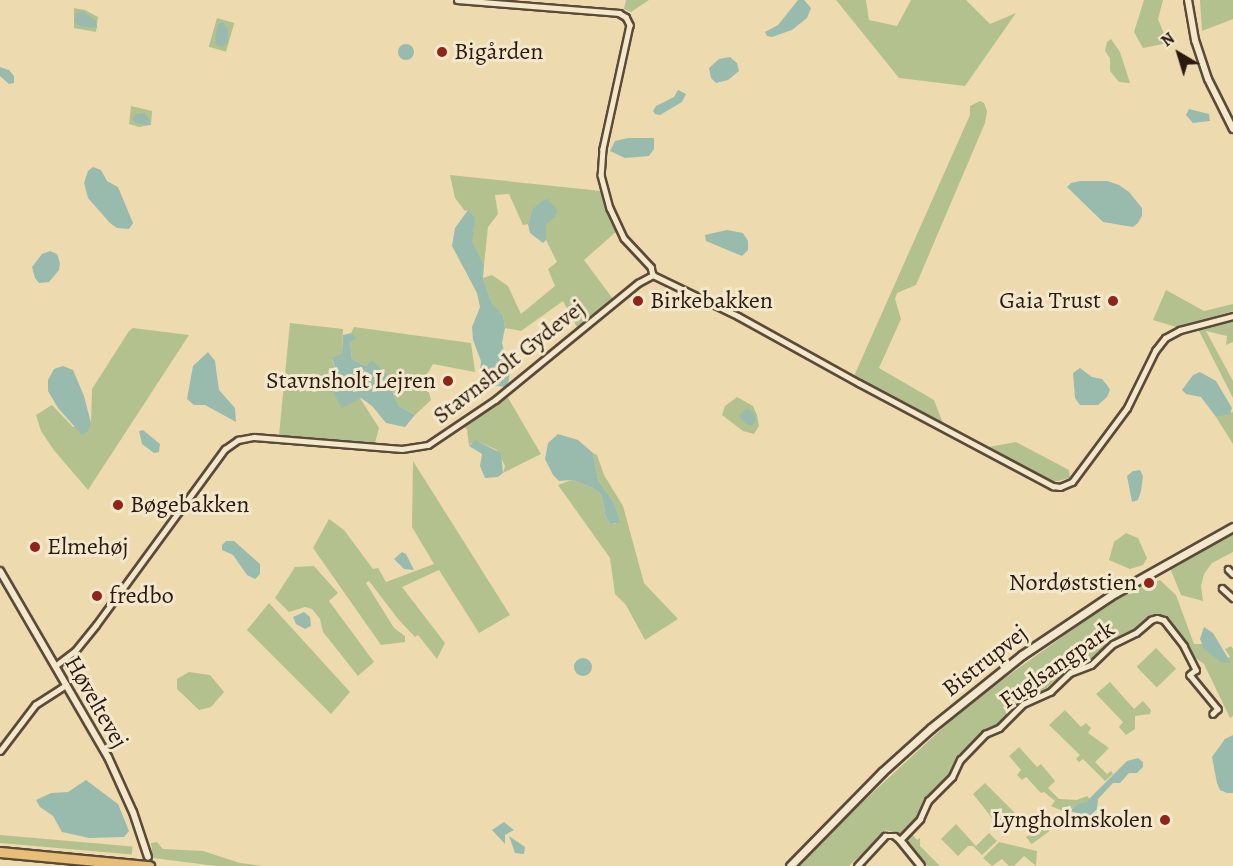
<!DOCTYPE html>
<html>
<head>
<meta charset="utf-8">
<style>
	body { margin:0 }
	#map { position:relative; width:1233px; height:866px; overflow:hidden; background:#eddbaf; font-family:Alegreya,serif }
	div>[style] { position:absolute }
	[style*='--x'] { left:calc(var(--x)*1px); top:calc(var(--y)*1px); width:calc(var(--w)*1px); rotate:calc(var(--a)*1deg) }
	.green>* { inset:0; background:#b3c18f; transform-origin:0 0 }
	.water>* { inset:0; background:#99bbad }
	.round { border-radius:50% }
	.roads { filter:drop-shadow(2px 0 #5c4a38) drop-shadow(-2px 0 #5c4a38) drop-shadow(0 2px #5c4a38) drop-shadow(0 -2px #5c4a38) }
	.minor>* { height:4.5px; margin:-2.25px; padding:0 2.25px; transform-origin:2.25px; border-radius:2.25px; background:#f3e8cb }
	.tertiary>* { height:6px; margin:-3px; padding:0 3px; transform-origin:3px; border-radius:3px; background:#f3e8cb }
	.secondary>* { height:7px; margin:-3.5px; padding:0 3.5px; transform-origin:3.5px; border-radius:3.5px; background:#f3e8cb }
	.motorway>* { height:9px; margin:-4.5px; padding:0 4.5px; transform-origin:4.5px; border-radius:4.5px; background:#e6be78 }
	.dots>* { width:16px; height:16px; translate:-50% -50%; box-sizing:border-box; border:3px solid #f3e8cb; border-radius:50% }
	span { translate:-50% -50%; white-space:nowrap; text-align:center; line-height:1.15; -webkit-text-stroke:6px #f3e8cb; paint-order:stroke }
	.poi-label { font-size:24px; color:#2c1911 }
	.left { translate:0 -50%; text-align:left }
	.right { translate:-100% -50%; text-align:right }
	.street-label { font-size:24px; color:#2c1911 }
	.north { position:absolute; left:1149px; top:24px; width:60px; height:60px; -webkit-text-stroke:4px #f3e8cb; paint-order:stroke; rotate:322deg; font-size:16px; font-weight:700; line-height:24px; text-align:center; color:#2c1911 }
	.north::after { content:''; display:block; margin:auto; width:21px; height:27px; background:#2c1911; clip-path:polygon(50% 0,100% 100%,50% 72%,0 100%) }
</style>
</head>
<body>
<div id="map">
	<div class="green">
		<div style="clip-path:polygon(626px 0,649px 0,631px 12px,624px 9px)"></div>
		<div style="clip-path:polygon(836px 0,866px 0,869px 20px,897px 26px,911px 0,966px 0,990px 24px,1016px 13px,965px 86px,899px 78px)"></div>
		<div style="clip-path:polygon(1144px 0,1163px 0,1158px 19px,1168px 43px,1143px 48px,1134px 32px)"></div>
		<div style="clip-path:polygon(1200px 0,1233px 0,1233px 19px,1202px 31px)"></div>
		<div style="clip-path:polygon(74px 8px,85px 10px,98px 17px,96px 32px,74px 28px)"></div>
		<div style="left:217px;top:18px;width:18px;height:30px;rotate:16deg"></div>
		<div style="clip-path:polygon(1111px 39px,1120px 52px,1130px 83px,1119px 82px,1110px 71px,1110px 58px,1105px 51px,1107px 42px)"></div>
		<div style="clip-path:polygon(980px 101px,984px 103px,987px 111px,985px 123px,916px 285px,897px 293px,895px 299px,901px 319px,879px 368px,934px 400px,944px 426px,854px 376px,970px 115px,970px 106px)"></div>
		<div style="clip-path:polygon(131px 106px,152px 111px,151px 125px,139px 127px,129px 124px)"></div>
		<div style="clip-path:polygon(450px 175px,601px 191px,617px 231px,584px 260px,613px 299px,577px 327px,563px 301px,521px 331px,505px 328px,503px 315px,492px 303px,483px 278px,492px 275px,508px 286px,521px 314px,555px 286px,548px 269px,557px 262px,546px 240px,545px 231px,546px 223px,555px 217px,532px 210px,528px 224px,523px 225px,509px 194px,495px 195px,498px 214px,488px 227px,484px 265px,472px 241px,468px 210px,465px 211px,455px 198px)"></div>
		<div style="clip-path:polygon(1166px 290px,1204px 311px,1233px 304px,1233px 311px,1176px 327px,1153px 320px)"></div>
		<div style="clip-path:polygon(1233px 318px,1233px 342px,1226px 345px,1227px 336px,1206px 331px,1233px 381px,1233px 398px,1197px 327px)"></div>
		<div style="clip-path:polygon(290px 323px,343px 329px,342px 353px,332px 359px,339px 379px,334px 382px,360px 398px,379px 428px,375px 443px,279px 435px)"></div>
		<div style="clip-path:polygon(354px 327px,471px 343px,475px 372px,433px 364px,425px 378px,431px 400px,415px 415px,399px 406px,388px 383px,372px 361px,366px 366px,352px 359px,350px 343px,356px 338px,351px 333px)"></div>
		<div style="clip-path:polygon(133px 328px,189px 335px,88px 490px,53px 449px,41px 431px,36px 415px,52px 405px,73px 427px,91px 423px,92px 389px,129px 331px)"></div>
		<div style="clip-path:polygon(507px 396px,541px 454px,503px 473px,505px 466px,497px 450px,479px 442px,471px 443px,469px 446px,467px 429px,463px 426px)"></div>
		<div style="clip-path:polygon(737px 397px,753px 406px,757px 415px,759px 426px,754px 434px,743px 431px,722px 415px,725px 406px)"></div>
		<div style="clip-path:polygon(1233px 412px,1233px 444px,1216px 417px)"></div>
		<div style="clip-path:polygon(1016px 442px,1069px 470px,1070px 478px,1054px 482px,1045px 478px,989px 447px)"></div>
		<div style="clip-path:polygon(593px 453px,597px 455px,604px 475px,623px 506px,644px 583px,678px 619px,645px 640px,626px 605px,615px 594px,610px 558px,558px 485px,572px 480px,593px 488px,601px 494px,606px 518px,610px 524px,616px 524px,614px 503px,598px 480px)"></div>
		<div style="clip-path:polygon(413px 461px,510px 615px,479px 633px,439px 570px,402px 587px,445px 643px,437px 659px,418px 635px,415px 637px,398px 619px,369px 581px,366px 583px,394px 628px,405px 636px,405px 642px,381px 645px,313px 548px,329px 519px,344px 530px,373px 569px,378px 568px,386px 582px,434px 564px,412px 527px)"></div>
		<div style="clip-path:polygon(1126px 533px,1138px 538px,1147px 558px,1143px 565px,1130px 569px,1109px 560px,1114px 542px)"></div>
		<div style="clip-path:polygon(1233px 533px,1233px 552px,1212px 563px,1204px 574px,1201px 586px,1203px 601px,1181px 595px,1170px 568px)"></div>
		<div style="clip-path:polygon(314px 566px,338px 593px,329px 601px,374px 662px,358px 676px,323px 632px,320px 619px,312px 609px,305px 607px,289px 612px,275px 598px,295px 567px)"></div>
		<div style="clip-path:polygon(1160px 580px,1176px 595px,1194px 644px,1202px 644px,1221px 661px,1230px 657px,1225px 649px,1231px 646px,1233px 649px,1233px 716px,1230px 718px,1204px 664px,1193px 656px,1170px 619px,1163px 615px,1150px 615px,1133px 631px,1110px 641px,1088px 662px,1067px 669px,1046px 689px,1020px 701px,997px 725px,983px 731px,957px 756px,949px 774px,923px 800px,917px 818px,900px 834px,886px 830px,849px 866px,800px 866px,846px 817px,970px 703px,1111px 602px,1140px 586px)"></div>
		<div style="clip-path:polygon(269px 603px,350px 692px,331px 714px,247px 630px)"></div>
		<div style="left:1156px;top:648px;width:29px;height:27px;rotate:46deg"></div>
		<div style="clip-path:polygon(189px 672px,210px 675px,224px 692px,211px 707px,199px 710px,177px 689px,177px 679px)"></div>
		<div style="clip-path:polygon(1110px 682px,1134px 709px,1143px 701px,1151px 710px,1150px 714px,1135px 716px,1135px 729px,1126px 735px,1119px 727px,1123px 722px,1096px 694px)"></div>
		<div style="clip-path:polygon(1065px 710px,1081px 727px,1086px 723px,1091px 728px,1088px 733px,1109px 748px,1095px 762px,1107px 774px,1111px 771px,1113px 774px,1105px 781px,1083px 759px,1079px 762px,1076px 759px,1080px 755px,1049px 725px)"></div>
		<div style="clip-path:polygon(1019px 747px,1037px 767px,1041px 764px,1055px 781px,1048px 788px,1059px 799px,1077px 800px,1087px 796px,1090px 799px,1083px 804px,1077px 804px,1070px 811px,1072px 815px,1051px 806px,1055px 801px,1044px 792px,1041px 793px,1026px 777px,1022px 780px,1017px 775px,1021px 770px,1009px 756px)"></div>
		<div style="clip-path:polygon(985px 783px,1015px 813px,1005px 823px,997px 824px,973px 794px)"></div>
		<div style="clip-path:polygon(956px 824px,976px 846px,989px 833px,997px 841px,982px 855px,973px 846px,968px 846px,958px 856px,941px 839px)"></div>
		<div style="left:1044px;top:824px;width:9px;height:22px;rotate:54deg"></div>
		<div style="clip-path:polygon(912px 830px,911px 833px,917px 840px,920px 838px,920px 846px,940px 866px,927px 866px,906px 840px)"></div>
		<div style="left:0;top:835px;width:133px;height:8px;rotate:5deg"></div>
		<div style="clip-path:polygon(157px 842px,163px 849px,203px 851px,240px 863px,263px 866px,216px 866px,153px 858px,151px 843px)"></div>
		<div style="clip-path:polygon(999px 842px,1037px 851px,1036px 866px,1024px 856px,1014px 866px,1009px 866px,1002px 859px,992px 866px,983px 858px)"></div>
	</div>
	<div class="water">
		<div style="clip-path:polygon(798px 0,804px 0,811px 8px,807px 18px,792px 30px,772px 37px,767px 36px,765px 32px,778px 25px)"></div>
		<div style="clip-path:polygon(83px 11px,96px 21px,97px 28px,80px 26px,74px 22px,76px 13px)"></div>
		<div style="clip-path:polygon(223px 22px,228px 29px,228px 43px,222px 47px,216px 45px,215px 39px,217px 25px)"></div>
		<div class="round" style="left:398px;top:44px;width:16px;height:16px"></div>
		<div style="clip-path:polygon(730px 57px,737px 63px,739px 71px,728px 80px,716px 83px,711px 78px,709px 68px,719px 59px)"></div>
		<div style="clip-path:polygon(0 67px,9px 70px,14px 76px,14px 83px,9px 84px,0 76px)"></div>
		<div style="clip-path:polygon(678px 90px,686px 94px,682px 102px,660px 115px,655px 114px,653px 111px,656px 106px,674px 97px)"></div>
		<div style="clip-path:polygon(1189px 109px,1209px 114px,1210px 121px,1193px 123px,1186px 115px)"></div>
		<div style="clip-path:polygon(145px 113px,151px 122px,149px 125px,136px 123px,132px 119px,136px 114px)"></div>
		<div style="clip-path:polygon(628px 138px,654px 138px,654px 149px,649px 156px,625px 158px,610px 151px,615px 141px)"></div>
		<div style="clip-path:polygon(93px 167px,101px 170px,107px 181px,118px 187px,133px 223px,129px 229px,117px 228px,110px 223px,88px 198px,84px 183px,88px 171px)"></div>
		<div style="clip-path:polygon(1080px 181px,1107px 181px,1119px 185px,1129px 192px,1142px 208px,1142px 216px,1138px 223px,1133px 227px,1103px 222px,1067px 187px,1071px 183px)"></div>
		<div style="clip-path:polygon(548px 199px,557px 210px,555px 217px,546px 224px,546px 240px,543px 243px,530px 233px,528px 224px,532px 210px,542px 201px)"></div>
		<div style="clip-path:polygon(468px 210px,475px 218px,472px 241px,484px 265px,483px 278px,492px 303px,503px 315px,505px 328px,502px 343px,510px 373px,508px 384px,505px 387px,491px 385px,480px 373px,481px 361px,473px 340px,472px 327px,480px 307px,477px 293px,452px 246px,455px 228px)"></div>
		<div style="clip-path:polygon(727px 230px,743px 233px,748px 241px,748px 250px,742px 256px,706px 241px,705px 235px)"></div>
		<div style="clip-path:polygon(50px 251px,57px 254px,60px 263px,59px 270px,49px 282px,39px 283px,35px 278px,32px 267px,42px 254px)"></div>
		<div style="clip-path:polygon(351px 333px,357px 338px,350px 343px,352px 359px,366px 366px,372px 360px,387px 375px,388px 383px,399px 406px,415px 415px,405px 427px,386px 423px,372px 406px,361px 398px,342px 408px,334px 394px,334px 382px,339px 379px,332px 358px,342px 353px,343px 335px)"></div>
		<div style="clip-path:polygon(208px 352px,215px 361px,219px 390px,235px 408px,236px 422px,205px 405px,194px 405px,187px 399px,193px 366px)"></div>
		<div style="clip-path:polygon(63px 366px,73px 370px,84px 396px,91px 423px,88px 431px,82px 435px,58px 408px,48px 391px,48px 380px,54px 369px)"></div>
		<div style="clip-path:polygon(1080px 368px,1092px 377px,1102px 379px,1107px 385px,1110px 390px,1107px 397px,1098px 405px,1080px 405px,1075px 398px,1073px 373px)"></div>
		<div style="clip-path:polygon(1200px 372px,1216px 381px,1232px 408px,1230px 414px,1216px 417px,1201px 397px,1186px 394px,1182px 390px,1193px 375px)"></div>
		<div style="clip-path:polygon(747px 408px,753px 412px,756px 420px,752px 426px,746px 424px,739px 416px)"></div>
		<div style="clip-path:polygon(143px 430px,160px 444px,159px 452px,154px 453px,142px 444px,139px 431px)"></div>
		<div style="clip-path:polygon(558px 434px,578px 440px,593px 453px,598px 480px,614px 503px,620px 523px,610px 524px,606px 518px,601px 494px,593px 488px,572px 480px,559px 481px,553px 475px,545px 459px,548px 443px)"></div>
		<div style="clip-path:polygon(475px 440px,501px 453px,503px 473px,498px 477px,485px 478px,480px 466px,482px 454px,469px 446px)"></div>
		<div style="clip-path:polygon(1140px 470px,1143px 476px,1141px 491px,1138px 500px,1132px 502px,1127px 476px,1133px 471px)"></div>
		<div style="clip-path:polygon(226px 541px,234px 541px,260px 564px,260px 574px,255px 579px,247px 575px,233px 555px,222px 550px,222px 545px)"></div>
		<div style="clip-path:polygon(402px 552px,406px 554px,414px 570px,404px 569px,394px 559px)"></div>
		<div style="clip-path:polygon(304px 612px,310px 617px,311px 626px,305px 629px,296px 624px,293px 617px)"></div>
		<div style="clip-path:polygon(1204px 627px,1213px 633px,1231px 663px,1221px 662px,1204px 649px,1200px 639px)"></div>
		<div class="round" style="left:574px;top:658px;width:18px;height:18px"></div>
		<div style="clip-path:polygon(1233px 735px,1233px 793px,1227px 793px,1220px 790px,1217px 783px,1212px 757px,1225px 739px)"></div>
		<div style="clip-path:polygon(1138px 758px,1143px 762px,1143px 767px,1137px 773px,1129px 773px,1120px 783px,1113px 783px,1098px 799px,1097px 809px,1088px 818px,1070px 811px,1077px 804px,1086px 802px,1127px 761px)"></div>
		<div style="clip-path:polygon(86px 780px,118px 804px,129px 831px,124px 837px,89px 838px,62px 832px,53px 816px,40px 807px,36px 800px,51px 793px,68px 792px)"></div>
		<div style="clip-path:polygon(504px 822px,514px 830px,505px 835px,505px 844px,492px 830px)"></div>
		<div style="clip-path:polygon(509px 836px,525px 847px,524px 854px,515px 853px)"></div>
	</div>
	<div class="roads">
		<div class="minor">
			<div style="--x:457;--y:0;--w:163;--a:4.6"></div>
			<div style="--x:619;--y:13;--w:8;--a:30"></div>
			<div style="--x:626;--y:17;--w:9;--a:63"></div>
			<div style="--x:630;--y:25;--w:127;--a:102.3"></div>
			<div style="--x:603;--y:149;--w:26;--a:94"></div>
			<div style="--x:601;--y:175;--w:34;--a:75"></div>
			<div style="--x:610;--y:208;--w:33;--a:65"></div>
			<div style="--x:624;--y:238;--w:40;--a:47"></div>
			<div style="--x:651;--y:267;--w:8;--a:76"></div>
			<div style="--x:1228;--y:569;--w:7;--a:45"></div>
			<div style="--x:1222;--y:588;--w:15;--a:42"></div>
			<div style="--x:55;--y:666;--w:25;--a:-37"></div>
			<div style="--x:75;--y:651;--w:33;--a:-51"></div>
			<div style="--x:96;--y:625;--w:218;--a:-53.8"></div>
			<div style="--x:225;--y:449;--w:16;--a:-35"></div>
			<div style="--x:238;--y:440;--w:16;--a:-11"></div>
			<div style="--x:254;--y:437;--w:148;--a:4.6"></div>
			<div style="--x:402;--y:449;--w:26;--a:-9"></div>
			<div style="--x:428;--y:445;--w:81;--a:-33.9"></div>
			<div style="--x:495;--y:400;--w:185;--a:-39.3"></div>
			<div style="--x:638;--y:283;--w:17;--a:-28"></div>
			<div style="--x:653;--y:275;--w:94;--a:25.8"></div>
			<div style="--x:738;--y:316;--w:138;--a:29"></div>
			<div style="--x:859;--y:383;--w:220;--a:28"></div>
			<div style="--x:1053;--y:486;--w:7;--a:8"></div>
			<div style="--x:1060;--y:487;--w:13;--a:-23"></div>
			<div style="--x:1072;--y:482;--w:92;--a:-53.4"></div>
			<div style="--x:1127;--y:408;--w:64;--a:-63.8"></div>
			<div style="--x:1155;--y:351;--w:16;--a:-52"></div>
			<div style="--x:1165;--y:338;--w:17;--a:-28"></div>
			<div style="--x:1180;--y:330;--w:55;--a:-14.8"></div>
			<div style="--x:0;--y:751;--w:58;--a:-52.7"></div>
			<div style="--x:35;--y:705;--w:37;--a:-33"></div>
			<div style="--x:857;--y:866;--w:41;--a:-47"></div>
			<div style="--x:885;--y:836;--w:10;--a:0"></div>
			<div style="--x:895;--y:836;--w:6;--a:39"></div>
			<div style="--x:900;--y:840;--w:29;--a:-46"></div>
			<div style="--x:920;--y:819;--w:20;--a:-66"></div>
			<div style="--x:928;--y:801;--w:34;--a:-45"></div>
			<div style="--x:952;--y:777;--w:19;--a:-65"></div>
			<div style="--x:960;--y:760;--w:36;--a:-46"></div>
			<div style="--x:985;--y:734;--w:15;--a:-23"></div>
			<div style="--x:999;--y:728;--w:34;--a:-45"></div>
			<div style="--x:1023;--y:704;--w:30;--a:-24"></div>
			<div style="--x:1050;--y:692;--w:28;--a:-44"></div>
			<div style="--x:1070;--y:673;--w:22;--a:-21"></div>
			<div style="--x:1091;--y:665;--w:30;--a:-44"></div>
			<div style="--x:1113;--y:644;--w:25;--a:-26"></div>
			<div style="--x:1136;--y:633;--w:20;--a:-41"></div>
			<div style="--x:1151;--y:620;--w:6;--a:-18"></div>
			<div style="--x:1157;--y:618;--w:7;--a:16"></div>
			<div style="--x:1164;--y:620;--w:33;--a:52"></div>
			<div style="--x:1184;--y:646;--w:27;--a:63"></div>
			<div style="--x:1196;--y:670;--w:8;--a:140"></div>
			<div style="--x:1190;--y:675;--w:44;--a:50.5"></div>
			<div style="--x:1218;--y:709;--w:7;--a:135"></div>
		</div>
		<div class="tertiary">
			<div style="--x:1188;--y:0;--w:41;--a:80.1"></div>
			<div style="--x:1195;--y:40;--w:41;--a:71.6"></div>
			<div style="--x:1208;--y:79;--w:56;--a:63.4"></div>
			<div style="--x:0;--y:571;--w:215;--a:59.9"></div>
			<div style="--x:108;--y:757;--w:60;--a:65.6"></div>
			<div style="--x:133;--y:812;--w:47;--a:71.6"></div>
			<div style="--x:900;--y:840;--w:33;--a:51"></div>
		</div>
		<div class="secondary">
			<div style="--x:790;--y:866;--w:132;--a:-45.6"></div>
			<div style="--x:882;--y:772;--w:66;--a:-41.9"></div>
			<div style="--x:931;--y:728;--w:117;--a:-38.7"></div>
			<div style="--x:1022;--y:655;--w:106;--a:-33.8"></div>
			<div style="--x:1110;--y:596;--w:141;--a:-29.3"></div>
		</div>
		<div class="motorway">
			<div style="--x:0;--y:852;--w:150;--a:5.4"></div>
		</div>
	</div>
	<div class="dots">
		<div style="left:442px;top:52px;background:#8f2418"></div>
		<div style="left:638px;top:301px;background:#8f2418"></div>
		<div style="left:1113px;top:301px;background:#8f2418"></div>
		<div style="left:448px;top:381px;background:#8f2418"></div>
		<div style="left:118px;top:505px;background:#8f2418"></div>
		<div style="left:35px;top:547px;background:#8f2418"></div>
		<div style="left:1149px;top:583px;background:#8f2418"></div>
		<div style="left:97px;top:596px;background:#8f2418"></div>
		<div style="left:1165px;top:820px;background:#8f2418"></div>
	</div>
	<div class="poi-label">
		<span class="left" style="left:454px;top:52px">Bigården</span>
		<span class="left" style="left:650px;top:301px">Birkebakken</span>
		<span class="right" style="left:1101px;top:301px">Gaia Trust</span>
		<span class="right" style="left:436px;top:381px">Stavnsholt Lejren</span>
		<span class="left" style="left:130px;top:505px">Bøgebakken</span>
		<span class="left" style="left:47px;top:547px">Elmehøj</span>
		<span class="right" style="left:1137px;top:583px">Nordøststien</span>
		<span class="left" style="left:109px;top:596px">fredbo</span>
		<span class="right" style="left:1153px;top:820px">Lyngholmskolen</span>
	</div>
	<div class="street-label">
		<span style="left:509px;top:362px;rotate:-38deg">Stavnsholt Gydevej</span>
		<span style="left:985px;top:661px;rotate:-38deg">Bistrupvej</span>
		<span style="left:1057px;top:665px;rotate:-35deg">Fuglsangpark</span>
		<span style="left:96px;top:702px;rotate:60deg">Høveltevej</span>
	</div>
	<div class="north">N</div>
</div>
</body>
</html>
